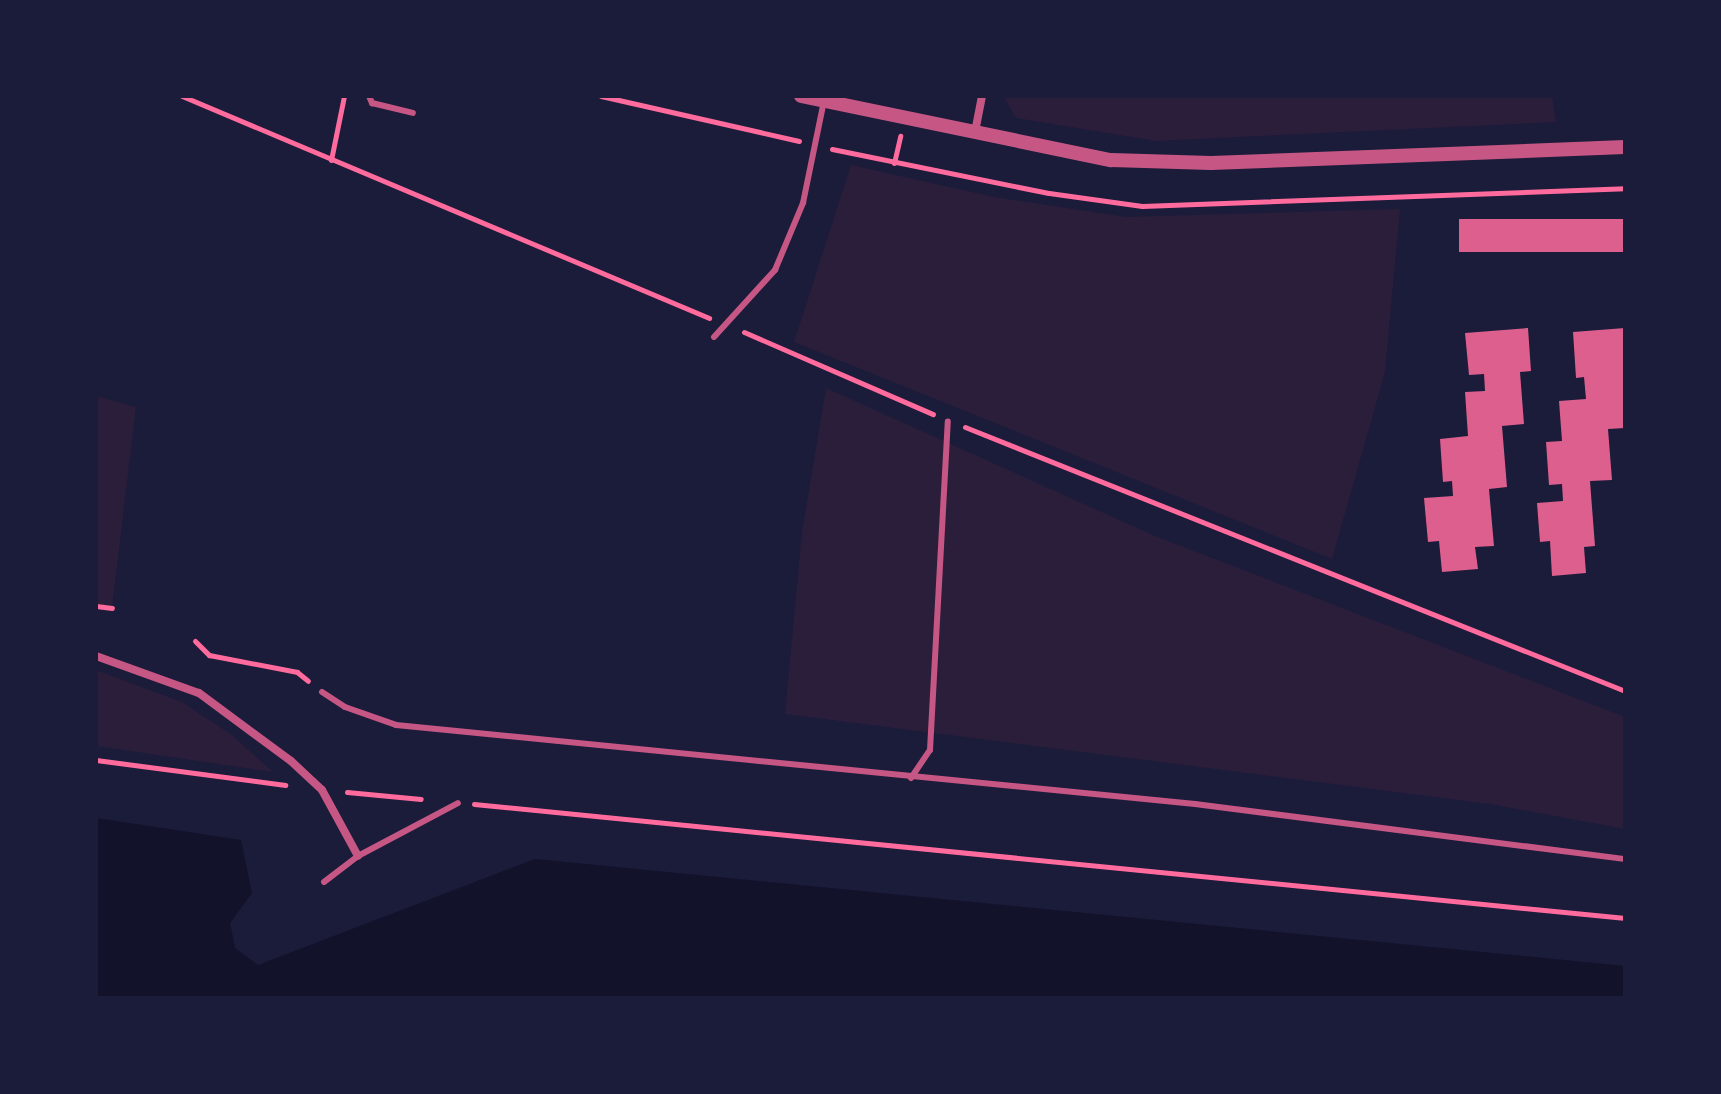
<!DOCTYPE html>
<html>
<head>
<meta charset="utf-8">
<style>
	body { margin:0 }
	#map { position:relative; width:1721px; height:1094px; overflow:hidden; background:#1b1b3a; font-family:"Noto Sans",sans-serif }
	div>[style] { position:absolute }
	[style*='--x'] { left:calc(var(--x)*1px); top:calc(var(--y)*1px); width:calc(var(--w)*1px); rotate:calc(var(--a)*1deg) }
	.green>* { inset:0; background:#2a1e3b }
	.water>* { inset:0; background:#12122b }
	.building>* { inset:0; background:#dd5f8e; transform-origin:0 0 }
	.path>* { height:5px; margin:-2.5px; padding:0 2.5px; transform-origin:2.5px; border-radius:2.5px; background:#ff6b9d }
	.service>* { height:6px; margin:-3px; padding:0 3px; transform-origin:3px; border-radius:3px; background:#c65784 }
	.minor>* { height:8px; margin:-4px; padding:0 4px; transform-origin:4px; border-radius:4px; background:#c65784 }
	.tertiary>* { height:14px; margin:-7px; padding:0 7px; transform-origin:7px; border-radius:7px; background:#c65784 }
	span { translate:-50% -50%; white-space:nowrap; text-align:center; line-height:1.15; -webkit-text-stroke:6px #1b1b3a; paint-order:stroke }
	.frame { position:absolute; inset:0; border:98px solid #1b1b3a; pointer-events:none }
</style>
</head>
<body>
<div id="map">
	<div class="green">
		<div style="clip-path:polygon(1003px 96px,1552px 96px,1556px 122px,1156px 141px,1016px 118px)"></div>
		<div style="clip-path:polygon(851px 165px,994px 197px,1126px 217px,1400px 209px,1385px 372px,1332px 559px,794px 342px)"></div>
		<div style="clip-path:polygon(826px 388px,1155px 536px,1625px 717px,1625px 829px,1490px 804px,785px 714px,802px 532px)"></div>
		<div style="clip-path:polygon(96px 396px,136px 407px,112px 608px,96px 606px)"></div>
		<div style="clip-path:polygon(96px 670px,182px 702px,232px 735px,273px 772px,96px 746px)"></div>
	</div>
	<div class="water">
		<div style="clip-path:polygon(96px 818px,241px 840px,252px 893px,230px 923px,235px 948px,258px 965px,535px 859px,1625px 966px,1625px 998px,96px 998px)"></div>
	</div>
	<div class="building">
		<div style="left:1625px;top:219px;width:33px;height:166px;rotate:90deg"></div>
		<div style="clip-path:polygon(1528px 328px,1531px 371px,1520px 372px,1524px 424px,1502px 426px,1507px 487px,1489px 489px,1494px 546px,1475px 547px,1478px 569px,1442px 572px,1439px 541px,1428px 542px,1424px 498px,1453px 496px,1452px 481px,1443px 482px,1440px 439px,1468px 436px,1465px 392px,1485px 391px,1484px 374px,1469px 375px,1465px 333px)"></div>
		<div style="clip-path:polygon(1625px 328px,1625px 428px,1608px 429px,1612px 480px,1590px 481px,1595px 546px,1584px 547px,1586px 573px,1552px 576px,1550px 541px,1540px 542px,1537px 503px,1563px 501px,1562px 484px,1549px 485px,1546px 442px,1562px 441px,1559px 401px,1586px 399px,1584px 377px,1576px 378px,1573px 332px)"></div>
	</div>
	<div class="path">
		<div style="--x:182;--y:96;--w:572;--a:22.84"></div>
		<div style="--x:601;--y:96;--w:203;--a:12.8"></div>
		<div style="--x:832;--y:149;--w:221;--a:11.5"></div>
		<div style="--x:1049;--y:193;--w:94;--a:8"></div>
		<div style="--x:1142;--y:206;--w:483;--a:-2.1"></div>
		<div style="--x:331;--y:160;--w:65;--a:-78.5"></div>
		<div style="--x:894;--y:163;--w:28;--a:-77"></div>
		<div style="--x:744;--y:332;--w:206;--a:23.5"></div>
		<div style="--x:965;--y:427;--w:711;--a:21.8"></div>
		<div style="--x:96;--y:606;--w:16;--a:7"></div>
		<div style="--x:195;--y:641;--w:20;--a:45"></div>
		<div style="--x:209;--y:655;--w:90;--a:10.9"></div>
		<div style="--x:297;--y:672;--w:14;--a:39"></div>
		<div style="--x:96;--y:760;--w:191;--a:7.5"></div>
		<div style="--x:347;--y:792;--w:74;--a:5.4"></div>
		<div style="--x:474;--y:804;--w:1157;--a:5.66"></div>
	</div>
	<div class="service">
		<div style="--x:369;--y:96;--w:8;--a:67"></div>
		<div style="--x:372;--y:103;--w:42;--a:13.7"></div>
		<div style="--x:714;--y:337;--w:91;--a:-47.7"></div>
		<div style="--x:775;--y:270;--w:73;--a:-67.3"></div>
		<div style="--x:803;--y:203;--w:104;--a:-78.4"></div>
		<div style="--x:322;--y:692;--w:27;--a:33"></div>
		<div style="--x:345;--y:707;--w:54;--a:19.4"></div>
		<div style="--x:396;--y:725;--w:803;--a:5.65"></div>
		<div style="--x:1195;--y:804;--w:434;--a:7.3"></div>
		<div style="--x:911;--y:778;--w:34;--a:-56"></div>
		<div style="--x:930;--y:750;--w:329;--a:-86.9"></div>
		<div style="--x:324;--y:882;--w:43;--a:-37.4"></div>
		<div style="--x:358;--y:856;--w:113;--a:-27.9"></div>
	</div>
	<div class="minor">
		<div style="--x:975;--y:132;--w:37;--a:-79"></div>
		<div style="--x:96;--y:656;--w:109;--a:19.8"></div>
		<div style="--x:199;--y:693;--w:114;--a:36.5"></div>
		<div style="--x:291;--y:761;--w:42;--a:43.1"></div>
		<div style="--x:322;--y:790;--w:75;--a:61.4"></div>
	</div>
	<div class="tertiary">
		<div style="--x:801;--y:96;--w:317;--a:11.7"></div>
		<div style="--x:1111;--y:160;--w:100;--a:1.7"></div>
		<div style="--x:1211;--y:163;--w:414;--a:-2.2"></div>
	</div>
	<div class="frame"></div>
</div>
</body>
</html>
